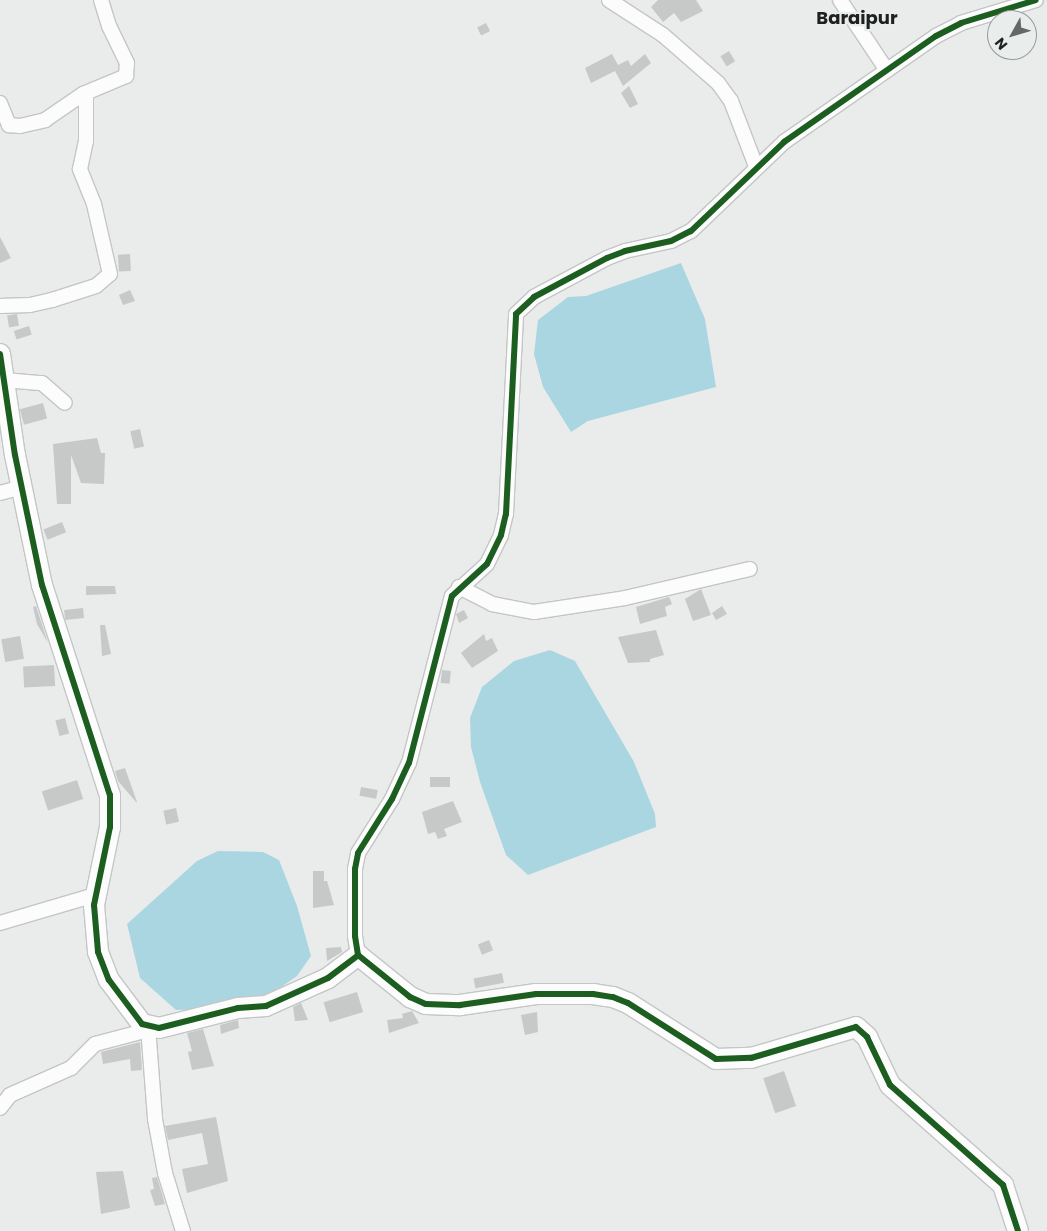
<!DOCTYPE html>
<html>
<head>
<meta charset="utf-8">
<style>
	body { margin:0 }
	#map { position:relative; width:1047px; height:1231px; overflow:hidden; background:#eaeceb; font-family:Poppins,sans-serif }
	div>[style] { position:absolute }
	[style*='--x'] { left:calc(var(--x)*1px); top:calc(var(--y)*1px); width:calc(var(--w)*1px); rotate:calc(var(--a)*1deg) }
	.water>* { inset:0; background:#aad6e1 }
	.building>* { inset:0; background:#c7c8c8; transform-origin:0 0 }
	.roads { filter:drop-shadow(1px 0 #c4c6c5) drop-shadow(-1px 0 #c4c6c5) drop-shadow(0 1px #c4c6c5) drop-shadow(0 -1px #c4c6c5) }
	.street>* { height:14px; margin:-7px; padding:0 7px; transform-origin:7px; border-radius:7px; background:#fcfcfc }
	.secondary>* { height:20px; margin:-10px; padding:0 10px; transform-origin:10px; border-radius:10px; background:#fcfcfc }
	.cycleway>* { height:6px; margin:-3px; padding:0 3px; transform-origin:3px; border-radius:3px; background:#1b5e20 }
	span { translate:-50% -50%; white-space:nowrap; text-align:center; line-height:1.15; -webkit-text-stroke:4.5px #e9edeb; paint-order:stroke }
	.quarter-label { font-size:18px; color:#1f2120; font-weight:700 }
	.north { position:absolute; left:987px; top:10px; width:50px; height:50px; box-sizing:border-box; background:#e9edeb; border:1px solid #989b9a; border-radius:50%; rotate:231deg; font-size:14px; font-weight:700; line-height:20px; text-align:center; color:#1f2120 }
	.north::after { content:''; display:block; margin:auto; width:18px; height:22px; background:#666867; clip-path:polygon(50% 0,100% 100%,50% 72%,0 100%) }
</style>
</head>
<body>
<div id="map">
	<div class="water">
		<div style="clip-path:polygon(681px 263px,705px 319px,716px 387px,588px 421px,571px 432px,543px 387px,534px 354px,538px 320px,568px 297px,586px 296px)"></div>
		<div style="clip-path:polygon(550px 650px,575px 661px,634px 762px,655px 814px,656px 827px,528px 875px,506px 855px,480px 782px,471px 747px,470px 718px,482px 687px,514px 661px)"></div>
		<div style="clip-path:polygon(218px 851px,263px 852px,279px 860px,297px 906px,311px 956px,297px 976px,274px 992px,253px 1000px,215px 1009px,176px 1010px,140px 978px,127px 924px,197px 861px)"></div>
	</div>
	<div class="building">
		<div style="clip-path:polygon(658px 0,696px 0,703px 11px,681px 22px,674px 13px,663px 22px,651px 7px)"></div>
		<div style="left:486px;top:23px;width:9px;height:10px;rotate:63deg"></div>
		<div style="left:729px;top:51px;width:12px;height:10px;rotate:59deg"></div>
		<div style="clip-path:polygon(612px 54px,618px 65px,628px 60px,631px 66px,645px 54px,651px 63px,623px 86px,615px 71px,591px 83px,585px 68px)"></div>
		<div style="clip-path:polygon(629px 86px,638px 104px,630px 108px,621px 93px)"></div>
		<div style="clip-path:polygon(0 237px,11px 258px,0 263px)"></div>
		<div style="left:130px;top:254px;width:17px;height:12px;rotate:87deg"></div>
		<div style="clip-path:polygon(130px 290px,135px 301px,123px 305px,119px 295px)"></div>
		<div style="left:17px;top:314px;width:12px;height:10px;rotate:81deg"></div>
		<div style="left:29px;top:326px;width:9px;height:16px;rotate:72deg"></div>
		<div style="left:43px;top:403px;width:16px;height:24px;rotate:75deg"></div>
		<div style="left:140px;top:429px;width:18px;height:10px;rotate:77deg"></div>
		<div style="clip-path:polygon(97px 438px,101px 453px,105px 453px,104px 484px,81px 483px,71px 455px,71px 504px,57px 504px,53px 444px)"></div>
		<div style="left:62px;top:522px;width:11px;height:20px;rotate:68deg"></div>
		<div style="clip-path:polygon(86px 586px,115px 586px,116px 594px,86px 595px)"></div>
		<div style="clip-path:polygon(701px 589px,711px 615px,693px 621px,685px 599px)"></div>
		<div style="clip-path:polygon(669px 597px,672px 604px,665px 607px,667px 616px,640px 624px,636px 607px)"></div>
		<div style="clip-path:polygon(36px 606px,48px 643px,37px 624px,33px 607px)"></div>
		<div style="clip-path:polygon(722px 606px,727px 614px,716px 620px,712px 613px)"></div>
		<div style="left:83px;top:608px;width:10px;height:19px;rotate:84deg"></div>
		<div style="clip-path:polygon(464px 610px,468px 618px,459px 623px,456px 614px)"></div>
		<div style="clip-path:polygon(100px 625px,105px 625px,111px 654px,102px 656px)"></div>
		<div style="clip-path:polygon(656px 630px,664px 655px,650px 659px,650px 662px,628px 663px,618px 637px)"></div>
		<div style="clip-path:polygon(484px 634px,486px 641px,492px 638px,498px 651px,472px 668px,461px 653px)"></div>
		<div style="left:20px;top:636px;width:23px;height:19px;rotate:80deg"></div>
		<div style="left:54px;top:665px;width:21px;height:31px;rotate:87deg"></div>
		<div style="left:442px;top:670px;width:9px;height:13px;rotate:6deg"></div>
		<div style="left:65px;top:718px;width:16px;height:10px;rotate:75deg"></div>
		<div style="clip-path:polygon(125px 768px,137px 802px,136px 802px,118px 781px,115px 771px)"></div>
		<div style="left:450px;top:777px;width:10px;height:20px;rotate:90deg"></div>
		<div style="left:77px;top:780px;width:20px;height:37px;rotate:72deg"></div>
		<div style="left:361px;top:787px;width:17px;height:9px;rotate:10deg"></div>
		<div style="clip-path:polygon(453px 801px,462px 822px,444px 829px,447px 836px,438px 839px,435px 832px,428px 834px,422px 812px)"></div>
		<div style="left:176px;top:808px;width:14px;height:13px;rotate:78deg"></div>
		<div style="clip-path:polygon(313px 871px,324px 871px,324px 881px,327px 881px,334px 905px,313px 908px)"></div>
		<div style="left:489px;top:940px;width:11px;height:12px;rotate:68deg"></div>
		<div style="clip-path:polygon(341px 947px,342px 952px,327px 961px,326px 948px)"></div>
		<div style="left:502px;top:973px;width:10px;height:29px;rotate:79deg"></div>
		<div style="left:357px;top:992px;width:21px;height:35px;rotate:73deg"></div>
		<div style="clip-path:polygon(301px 1003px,308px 1020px,295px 1021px,293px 1007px)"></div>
		<div style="clip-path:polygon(412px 1011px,419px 1023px,389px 1033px,387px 1020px,403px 1018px,402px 1014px)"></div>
		<div style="clip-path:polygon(537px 1012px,538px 1032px,525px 1035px,521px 1015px)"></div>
		<div style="clip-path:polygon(238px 1020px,239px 1028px,221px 1034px,220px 1025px)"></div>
		<div style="clip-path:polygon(203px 1029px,214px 1066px,192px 1070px,188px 1052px,192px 1051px,187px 1033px)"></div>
		<div style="clip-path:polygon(140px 1042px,142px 1070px,131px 1071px,130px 1059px,103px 1064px,101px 1052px)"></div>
		<div style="left:784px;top:1071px;width:37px;height:22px;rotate:71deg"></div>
		<div style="clip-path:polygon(216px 1117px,228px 1181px,187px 1193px,182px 1169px,208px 1164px,202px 1133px,168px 1140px,165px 1126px)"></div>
		<div style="clip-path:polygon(123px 1171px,130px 1208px,101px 1214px,96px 1172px)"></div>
		<div style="clip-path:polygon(157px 1177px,165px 1204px,155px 1206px,150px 1190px,154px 1189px,152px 1178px)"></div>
	</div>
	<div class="roads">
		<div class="street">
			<div style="--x:609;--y:0;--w:64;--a:32.9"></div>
			<div style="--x:663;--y:35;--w:73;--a:41.1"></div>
			<div style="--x:718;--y:83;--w:22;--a:54"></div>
			<div style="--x:731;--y:101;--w:70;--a:69"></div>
			<div style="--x:840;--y:0;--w:83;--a:56.3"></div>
			<div style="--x:0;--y:103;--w:24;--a:68"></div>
			<div style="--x:9;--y:125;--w:11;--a:5"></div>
			<div style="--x:20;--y:126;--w:26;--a:-13"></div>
			<div style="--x:45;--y:120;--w:46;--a:-34.4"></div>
			<div style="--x:83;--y:94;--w:47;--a:-22.7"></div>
			<div style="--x:126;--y:76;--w:13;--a:-86"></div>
			<div style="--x:127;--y:63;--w:41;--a:-115.9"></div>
			<div style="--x:109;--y:26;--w:27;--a:-107"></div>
			<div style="--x:0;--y:306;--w:30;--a:-2"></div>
			<div style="--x:30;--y:305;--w:23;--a:-13"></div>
			<div style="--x:52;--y:300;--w:46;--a:-17.7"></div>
			<div style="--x:96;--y:286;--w:18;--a:-41"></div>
			<div style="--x:110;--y:274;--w:72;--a:-102.9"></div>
			<div style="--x:94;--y:204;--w:38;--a:-112"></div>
			<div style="--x:80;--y:169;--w:29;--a:-78"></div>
			<div style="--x:86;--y:141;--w:48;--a:-90"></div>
			<div style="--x:4;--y:380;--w:38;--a:5"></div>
			<div style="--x:42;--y:383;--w:30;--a:41"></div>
			<div style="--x:0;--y:493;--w:23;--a:-15"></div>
			<div style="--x:459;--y:587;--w:37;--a:27"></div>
			<div style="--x:492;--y:604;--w:43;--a:10.8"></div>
			<div style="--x:534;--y:612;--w:92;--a:-8.7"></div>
			<div style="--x:625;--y:598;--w:128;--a:-13.1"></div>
			<div style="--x:0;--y:923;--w:99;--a:-16.4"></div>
			<div style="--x:358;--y:955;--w:19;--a:-99"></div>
			<div style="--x:355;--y:936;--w:67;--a:-90"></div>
			<div style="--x:355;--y:869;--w:16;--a:-79"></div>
			<div style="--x:358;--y:853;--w:64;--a:-57.8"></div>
			<div style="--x:392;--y:799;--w:40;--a:-65"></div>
			<div style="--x:409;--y:763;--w:172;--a:-75.6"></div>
			<div style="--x:452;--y:596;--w:47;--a:-42.4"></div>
			<div style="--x:487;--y:564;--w:32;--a:-64"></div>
			<div style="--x:501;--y:535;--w:22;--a:-77"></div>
			<div style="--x:506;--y:514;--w:200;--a:-87.1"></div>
			<div style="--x:516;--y:314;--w:25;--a:-43"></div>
			<div style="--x:534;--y:297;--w:83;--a:-28.1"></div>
			<div style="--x:607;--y:258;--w:19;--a:-21"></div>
			<div style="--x:625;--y:251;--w:47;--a:-12.3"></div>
			<div style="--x:671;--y:241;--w:22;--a:-27"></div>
			<div style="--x:691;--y:231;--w:129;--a:-43.7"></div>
			<div style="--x:784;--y:142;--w:185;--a:-34.9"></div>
			<div style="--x:936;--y:36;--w:28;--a:-27"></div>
			<div style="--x:961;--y:23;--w:78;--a:-17"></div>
			<div style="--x:148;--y:1027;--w:92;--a:85.6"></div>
			<div style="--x:155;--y:1119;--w:55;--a:79.5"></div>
			<div style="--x:165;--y:1173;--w:61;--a:72.8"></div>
			<div style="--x:0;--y:1108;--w:16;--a:-52"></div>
			<div style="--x:10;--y:1095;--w:67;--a:-23.9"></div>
			<div style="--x:71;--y:1068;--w:34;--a:-45"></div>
			<div style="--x:95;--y:1044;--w:55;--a:-14.8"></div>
		</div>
		<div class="secondary">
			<div style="--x:0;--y:354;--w:102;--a:81.6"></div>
			<div style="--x:15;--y:455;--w:133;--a:78.3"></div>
			<div style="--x:42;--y:585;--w:221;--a:72.1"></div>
			<div style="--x:110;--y:795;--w:32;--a:90"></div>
			<div style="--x:110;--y:827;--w:80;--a:101.6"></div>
			<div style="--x:94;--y:905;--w:47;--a:85.1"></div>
			<div style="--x:98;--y:952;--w:30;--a:69"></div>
			<div style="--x:109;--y:980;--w:55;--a:53.1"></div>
			<div style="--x:142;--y:1024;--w:17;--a:13"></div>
			<div style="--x:159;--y:1028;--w:81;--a:-14.2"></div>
			<div style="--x:238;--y:1008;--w:28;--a:-4"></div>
			<div style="--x:266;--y:1006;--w:68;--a:-24.3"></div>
			<div style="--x:328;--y:978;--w:38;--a:-37"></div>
			<div style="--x:358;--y:955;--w:67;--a:38.9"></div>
			<div style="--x:410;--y:997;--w:17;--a:24"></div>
			<div style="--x:426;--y:1004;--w:34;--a:2"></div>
			<div style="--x:460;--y:1005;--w:77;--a:-8.2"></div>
			<div style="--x:536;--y:994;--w:57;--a:0"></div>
			<div style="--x:593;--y:994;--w:20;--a:9"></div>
			<div style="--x:613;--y:997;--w:16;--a:22"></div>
			<div style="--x:628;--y:1003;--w:104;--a:32.5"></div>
			<div style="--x:716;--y:1059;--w:35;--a:-2"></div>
			<div style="--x:751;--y:1058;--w:109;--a:-16.4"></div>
			<div style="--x:856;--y:1027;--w:15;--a:42"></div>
			<div style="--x:867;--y:1037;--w:53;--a:64.4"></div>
			<div style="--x:890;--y:1085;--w:151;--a:41.5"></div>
			<div style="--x:1003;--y:1185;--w:48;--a:71.9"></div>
		</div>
	</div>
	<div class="cycleway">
		<div style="--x:0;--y:354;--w:102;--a:81.6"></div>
		<div style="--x:15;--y:455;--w:133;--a:78.3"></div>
		<div style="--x:42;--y:585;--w:221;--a:72.1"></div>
		<div style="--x:110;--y:795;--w:32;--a:90"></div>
		<div style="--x:110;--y:827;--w:80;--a:101.6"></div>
		<div style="--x:94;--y:905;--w:47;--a:85.1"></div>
		<div style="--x:98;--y:952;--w:30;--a:69"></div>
		<div style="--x:109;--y:980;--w:55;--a:53.1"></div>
		<div style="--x:142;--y:1024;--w:17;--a:13"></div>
		<div style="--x:159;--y:1028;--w:81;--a:-14.2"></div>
		<div style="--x:238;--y:1008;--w:28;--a:-4"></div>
		<div style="--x:266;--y:1006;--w:68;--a:-24.3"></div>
		<div style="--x:328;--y:978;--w:38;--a:-37"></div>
		<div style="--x:358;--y:955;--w:67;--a:38.9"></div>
		<div style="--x:410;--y:997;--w:17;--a:24"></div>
		<div style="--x:426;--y:1004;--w:34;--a:2"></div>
		<div style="--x:460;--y:1005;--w:77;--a:-8.2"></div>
		<div style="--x:536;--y:994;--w:57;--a:0"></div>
		<div style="--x:593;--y:994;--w:20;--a:9"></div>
		<div style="--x:613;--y:997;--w:16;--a:22"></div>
		<div style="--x:628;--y:1003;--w:104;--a:32.5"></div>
		<div style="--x:716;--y:1059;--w:35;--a:-2"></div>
		<div style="--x:751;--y:1058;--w:109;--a:-16.4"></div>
		<div style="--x:856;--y:1027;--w:15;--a:42"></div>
		<div style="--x:867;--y:1037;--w:53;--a:64.4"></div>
		<div style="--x:890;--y:1085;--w:151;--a:41.5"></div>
		<div style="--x:1003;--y:1185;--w:48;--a:71.9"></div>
		<div style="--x:358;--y:955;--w:19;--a:-99"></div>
		<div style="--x:355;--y:936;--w:67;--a:-90"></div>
		<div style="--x:355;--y:869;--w:16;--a:-79"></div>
		<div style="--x:358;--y:853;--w:64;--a:-57.8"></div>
		<div style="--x:392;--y:799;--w:40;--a:-65"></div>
		<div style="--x:409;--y:763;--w:172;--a:-75.6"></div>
		<div style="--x:452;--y:596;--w:47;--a:-42.4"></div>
		<div style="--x:487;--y:564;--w:32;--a:-64"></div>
		<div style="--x:501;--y:535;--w:22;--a:-77"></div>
		<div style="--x:506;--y:514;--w:200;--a:-87.1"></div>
		<div style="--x:516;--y:314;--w:25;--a:-43"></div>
		<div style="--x:534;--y:297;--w:83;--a:-28.1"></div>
		<div style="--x:607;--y:258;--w:19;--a:-21"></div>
		<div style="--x:625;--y:251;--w:47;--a:-12.3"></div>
		<div style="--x:671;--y:241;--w:22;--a:-27"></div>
		<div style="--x:691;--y:231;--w:129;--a:-43.7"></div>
		<div style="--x:784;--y:142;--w:185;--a:-34.9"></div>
		<div style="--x:936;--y:36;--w:28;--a:-27"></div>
		<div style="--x:961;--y:23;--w:78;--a:-17"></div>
	</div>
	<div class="quarter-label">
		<span style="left:857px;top:18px">Baraipur</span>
	</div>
	<div class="north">N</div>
</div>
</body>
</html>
